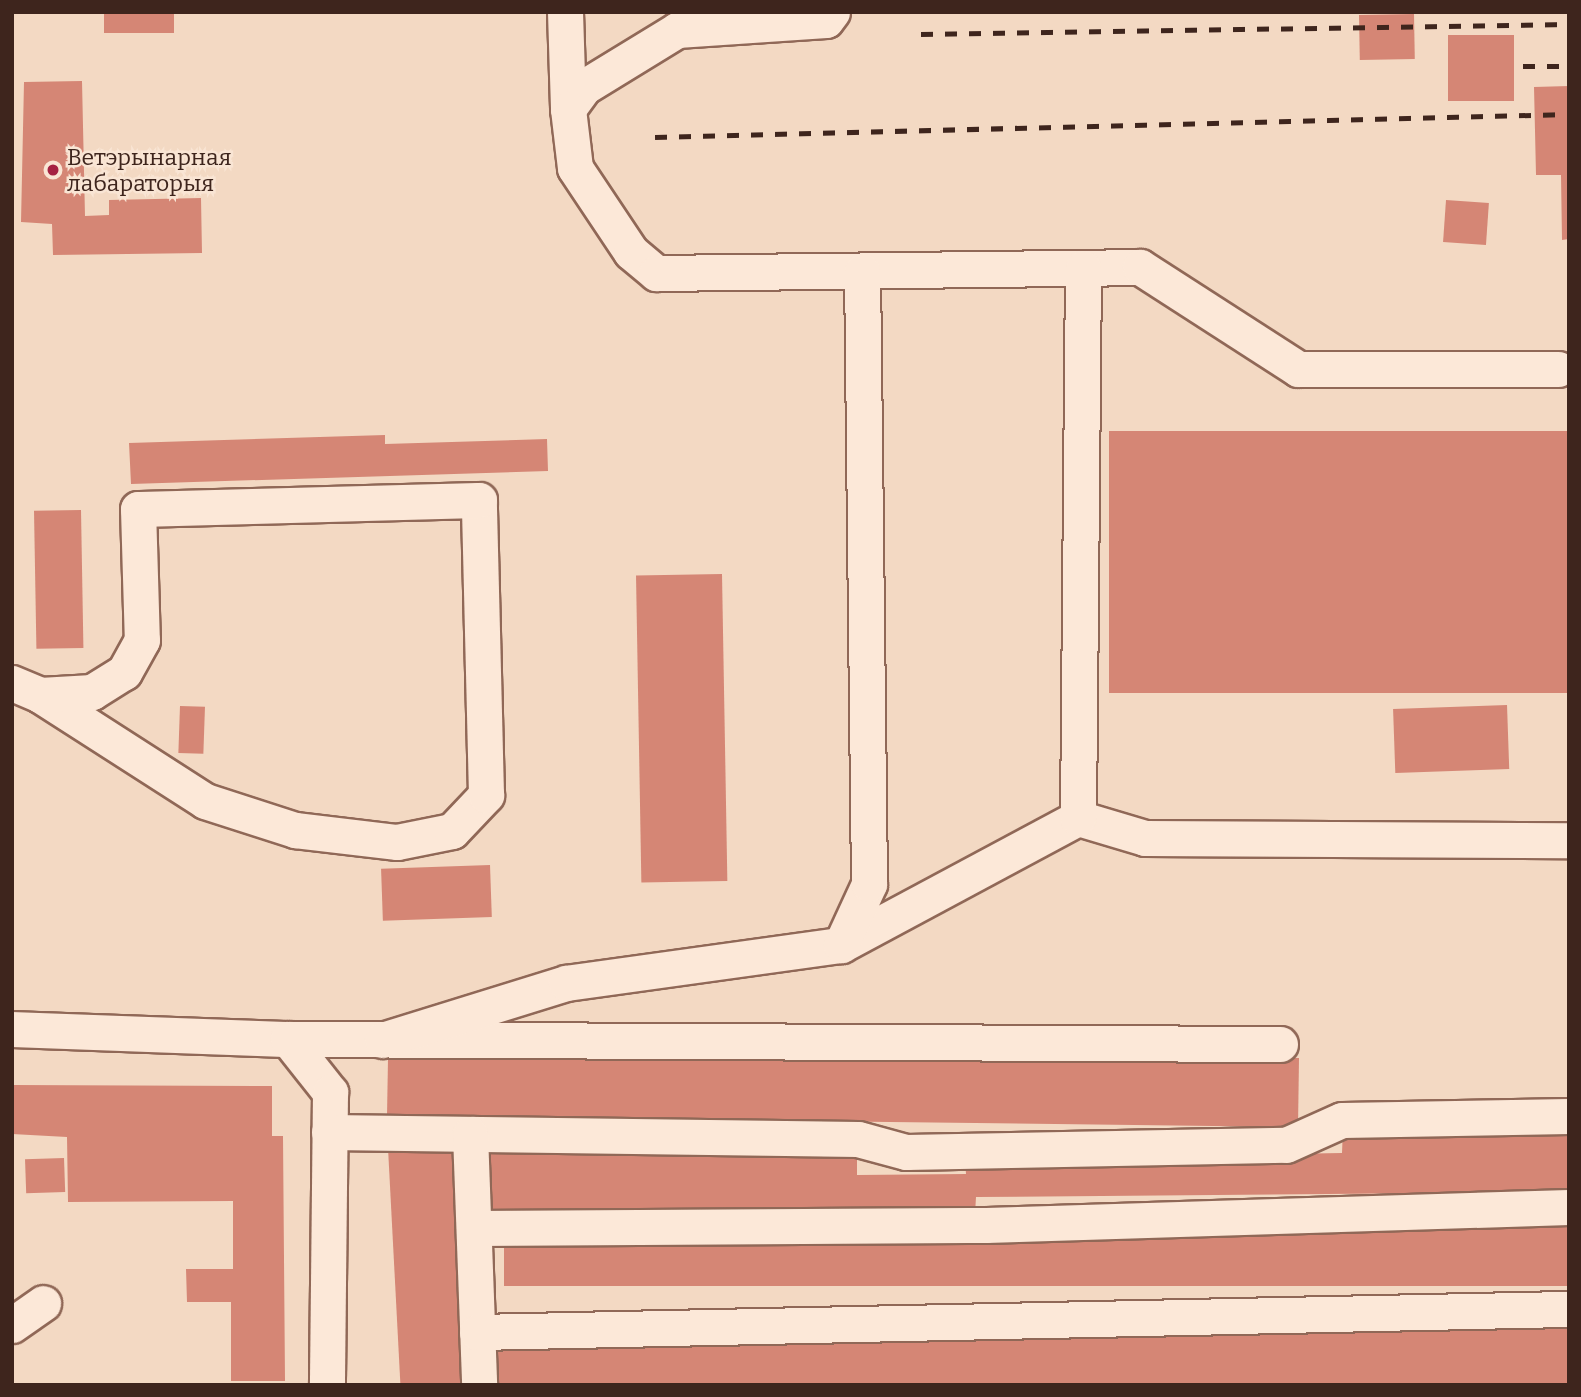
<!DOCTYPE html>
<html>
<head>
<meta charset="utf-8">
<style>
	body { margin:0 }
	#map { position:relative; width:1581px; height:1397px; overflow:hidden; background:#f3d9c3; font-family:Bitter,serif }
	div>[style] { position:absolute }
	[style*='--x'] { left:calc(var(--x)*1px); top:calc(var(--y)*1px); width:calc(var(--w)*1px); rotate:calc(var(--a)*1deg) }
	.building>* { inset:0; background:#d58675; transform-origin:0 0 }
	.roads { filter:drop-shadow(2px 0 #906857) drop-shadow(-2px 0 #906857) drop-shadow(0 2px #906857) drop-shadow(0 -2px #906857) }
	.minor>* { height:35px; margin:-17.5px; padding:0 17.5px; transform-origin:17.5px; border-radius:17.5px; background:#fce8d8 }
	.rail>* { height:5px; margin-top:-2.5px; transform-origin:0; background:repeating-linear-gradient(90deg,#3e251d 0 12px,transparent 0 24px) }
	.dots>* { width:19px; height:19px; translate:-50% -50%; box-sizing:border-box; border:4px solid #f9e5d4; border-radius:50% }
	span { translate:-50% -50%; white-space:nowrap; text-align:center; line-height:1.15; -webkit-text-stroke:5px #f9e5d4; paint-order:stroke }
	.poi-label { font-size:23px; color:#3e251d }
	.left { translate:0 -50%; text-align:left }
	.frame { position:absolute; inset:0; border:14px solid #3e251d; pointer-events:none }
</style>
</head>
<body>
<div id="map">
	<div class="building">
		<div style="left:104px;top:12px;width:70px;height:21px"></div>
		<div style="left:1414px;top:14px;width:45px;height:55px;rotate:89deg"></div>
		<div style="left:1448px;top:35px;width:66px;height:66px"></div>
		<div style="clip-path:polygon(82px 81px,85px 216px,109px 215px,109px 200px,201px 198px,202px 253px,53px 255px,52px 224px,21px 222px,24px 82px)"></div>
		<div style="clip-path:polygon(1569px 86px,1569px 239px,1562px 240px,1561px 175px,1536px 175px,1534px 87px)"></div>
		<div style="left:1446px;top:200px;width:43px;height:42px;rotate:4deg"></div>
		<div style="left:1569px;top:431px;width:262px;height:460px;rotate:90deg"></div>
		<div style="clip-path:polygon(385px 435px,385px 444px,547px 439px,548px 471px,131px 484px,129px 443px)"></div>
		<div style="left:81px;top:510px;width:138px;height:47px;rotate:89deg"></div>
		<div style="left:722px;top:574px;width:307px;height:86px;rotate:89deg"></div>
		<div style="left:1507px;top:705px;width:64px;height:114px;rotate:88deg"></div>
		<div style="left:180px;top:706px;width:25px;height:47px;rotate:2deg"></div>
		<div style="left:490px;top:865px;width:52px;height:109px;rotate:88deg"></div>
		<div style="clip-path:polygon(1299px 1058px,1298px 1127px,387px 1116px,388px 1059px)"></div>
		<div style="clip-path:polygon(12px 1085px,272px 1086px,272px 1136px,283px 1136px,285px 1381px,231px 1381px,231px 1302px,187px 1302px,186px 1269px,233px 1269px,233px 1201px,68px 1202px,67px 1137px,12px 1134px)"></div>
		<div style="clip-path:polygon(1343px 1128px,1569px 1129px,1569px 1192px,976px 1197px,975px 1214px,491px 1211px,491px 1154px,857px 1153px,857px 1175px,966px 1174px,965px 1160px,1342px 1153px)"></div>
		<div style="left:458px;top:1146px;width:239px;height:70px;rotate:87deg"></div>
		<div style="left:64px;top:1158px;width:34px;height:39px;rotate:88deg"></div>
		<div style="left:1569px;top:1218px;width:68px;height:1065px;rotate:90deg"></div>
		<div style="clip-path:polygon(1569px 1325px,1569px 1385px,498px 1385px,498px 1348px)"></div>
	</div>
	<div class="roads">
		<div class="minor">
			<div style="--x:565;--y:12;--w:97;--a:88.2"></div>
			<div style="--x:568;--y:109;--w:27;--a:-54"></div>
			<div style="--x:584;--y:87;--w:109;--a:-31.5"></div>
			<div style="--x:677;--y:30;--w:149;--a:-3.8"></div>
			<div style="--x:826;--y:20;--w:10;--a:-53"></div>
			<div style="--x:568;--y:109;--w:59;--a:83.2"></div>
			<div style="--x:575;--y:168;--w:101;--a:56.3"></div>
			<div style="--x:631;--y:252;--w:33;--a:40"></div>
			<div style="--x:656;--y:273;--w:484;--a:-0.7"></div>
			<div style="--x:1140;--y:267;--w:188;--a:32.8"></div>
			<div style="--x:1298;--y:369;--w:260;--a:0"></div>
			<div style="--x:12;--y:683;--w:30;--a:23"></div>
			<div style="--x:40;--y:695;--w:196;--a:32.7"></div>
			<div style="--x:205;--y:801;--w:95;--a:17.9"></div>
			<div style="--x:295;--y:830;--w:103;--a:6.7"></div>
			<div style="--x:397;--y:842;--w:56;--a:-11.3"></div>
			<div style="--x:452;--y:831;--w:50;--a:-46.6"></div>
			<div style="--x:486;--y:795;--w:295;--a:-91.4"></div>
			<div style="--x:479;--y:500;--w:341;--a:178.5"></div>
			<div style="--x:138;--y:509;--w:131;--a:88.3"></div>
			<div style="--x:142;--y:640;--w:37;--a:119"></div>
			<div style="--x:124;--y:672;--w:38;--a:148"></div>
			<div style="--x:92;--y:692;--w:52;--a:176.7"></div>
			<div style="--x:1078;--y:818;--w:70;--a:16.6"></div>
			<div style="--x:1145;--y:838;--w:424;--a:0.3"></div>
			<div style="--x:841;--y:945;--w:269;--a:-28.2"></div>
			<div style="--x:1078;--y:818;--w:550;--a:-89.48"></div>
			<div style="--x:12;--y:1029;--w:276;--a:2.1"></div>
			<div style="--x:288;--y:1039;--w:68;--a:51.6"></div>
			<div style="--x:330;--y:1092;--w:293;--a:90.6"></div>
			<div style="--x:288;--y:1039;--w:992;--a:0.29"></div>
			<div style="--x:382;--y:1040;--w:193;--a:-17.2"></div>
			<div style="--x:566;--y:983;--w:278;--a:-7.9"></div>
			<div style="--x:841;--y:945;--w:67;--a:-65.3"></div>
			<div style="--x:869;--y:884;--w:613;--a:-90.65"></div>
			<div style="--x:329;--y:1132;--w:529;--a:0.76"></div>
			<div style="--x:858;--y:1139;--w:50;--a:15.2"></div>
			<div style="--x:906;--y:1152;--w:380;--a:-1.1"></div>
			<div style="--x:1286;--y:1145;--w:61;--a:-24.1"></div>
			<div style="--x:1342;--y:1120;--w:227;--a:-1"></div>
			<div style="--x:470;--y:1134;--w:251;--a:87.9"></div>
			<div style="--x:474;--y:1228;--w:512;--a:-0.34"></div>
			<div style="--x:986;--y:1225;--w:583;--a:-1.77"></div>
			<div style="--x:12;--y:1325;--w:38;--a:-35"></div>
			<div style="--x:477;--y:1332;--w:1092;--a:-1.21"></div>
		</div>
	</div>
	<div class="rail">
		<div style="--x:921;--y:34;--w:648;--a:-0.88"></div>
		<div style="--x:1523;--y:66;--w:46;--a:0"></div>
		<div style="--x:655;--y:137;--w:914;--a:-1.44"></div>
	</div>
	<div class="dots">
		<div style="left:53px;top:170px;background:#a52142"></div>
	</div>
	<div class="poi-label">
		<span class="left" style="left:67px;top:170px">Ветэрынарная<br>лабараторыя</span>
	</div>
	<div class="frame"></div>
</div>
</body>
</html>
